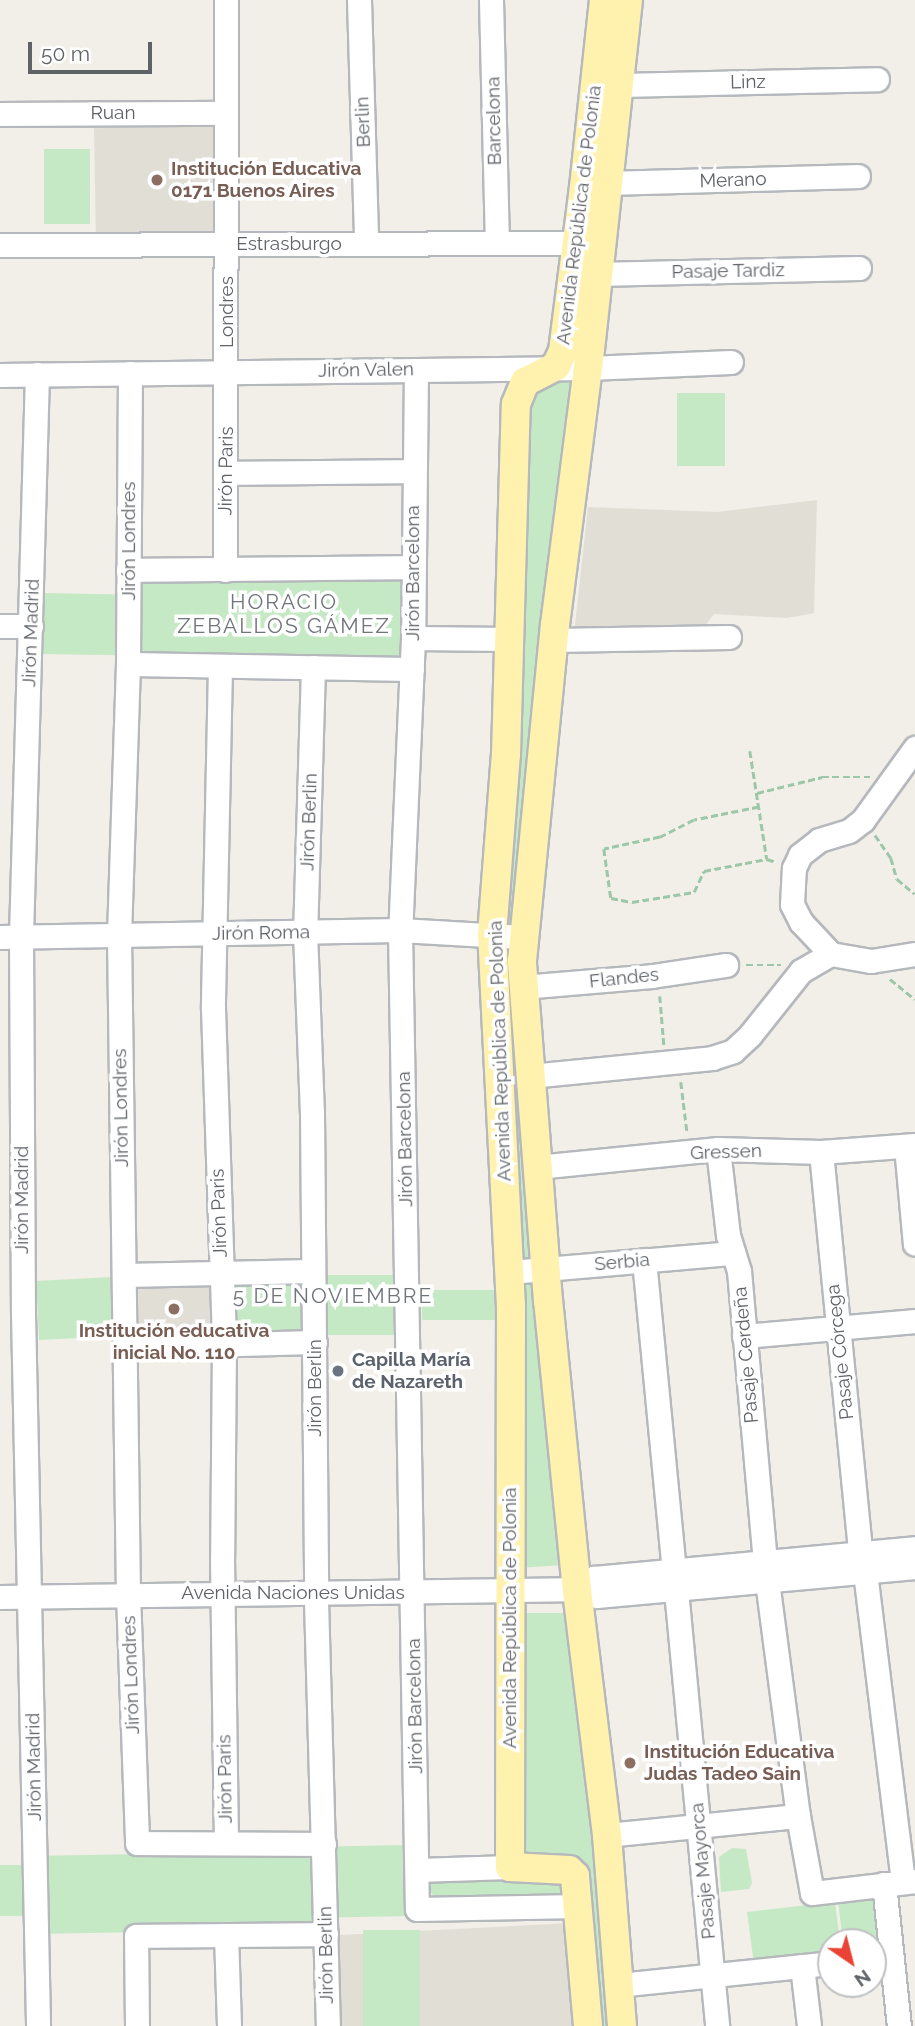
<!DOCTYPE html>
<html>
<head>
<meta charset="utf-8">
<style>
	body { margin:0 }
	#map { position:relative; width:915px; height:2026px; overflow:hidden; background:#f1efe8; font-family:Raleway,sans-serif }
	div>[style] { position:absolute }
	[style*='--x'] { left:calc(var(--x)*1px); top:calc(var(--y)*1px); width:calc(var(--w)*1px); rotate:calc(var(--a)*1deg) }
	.education>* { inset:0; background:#e1ded6; transform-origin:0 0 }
	.green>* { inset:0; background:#c5e8c5; transform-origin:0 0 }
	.path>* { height:2.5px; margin-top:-1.25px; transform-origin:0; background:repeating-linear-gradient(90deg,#9cc7a9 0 7px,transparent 0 10.5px) }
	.roads { filter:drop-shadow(2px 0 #b5b8bc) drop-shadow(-2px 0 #b5b8bc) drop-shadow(0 2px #b5b8bc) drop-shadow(0 -2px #b5b8bc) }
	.minor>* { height:23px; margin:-11.5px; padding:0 11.5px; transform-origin:11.5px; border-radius:11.5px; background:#fff }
	.major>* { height:28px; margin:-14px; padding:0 14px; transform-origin:14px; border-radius:14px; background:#fff2af }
	.dots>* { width:19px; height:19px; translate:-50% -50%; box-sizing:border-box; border:4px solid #fff; border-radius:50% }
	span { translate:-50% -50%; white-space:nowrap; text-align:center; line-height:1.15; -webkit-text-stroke:7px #fff; paint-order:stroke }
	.street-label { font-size:19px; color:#5f6368 }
	.education-label { font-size:19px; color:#785e54; font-weight:700 }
	.left { translate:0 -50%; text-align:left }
	.worship-label { font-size:19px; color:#5b616d; font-weight:700 }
	.neighbourhood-label { font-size:21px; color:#70757a; letter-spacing:2px }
	.north { position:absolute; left:817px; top:1928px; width:70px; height:70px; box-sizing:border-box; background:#fff; border:2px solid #bfc1c3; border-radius:50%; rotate:145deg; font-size:19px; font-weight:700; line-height:28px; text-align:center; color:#5f6368 }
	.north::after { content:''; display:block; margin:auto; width:24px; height:32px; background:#ea4335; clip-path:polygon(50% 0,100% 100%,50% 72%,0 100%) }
	.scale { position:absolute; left:28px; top:42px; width:124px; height:32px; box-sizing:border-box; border:4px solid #5f6368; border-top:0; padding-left:9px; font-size:21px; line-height:24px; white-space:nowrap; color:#5f6368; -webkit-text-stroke:5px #fff; paint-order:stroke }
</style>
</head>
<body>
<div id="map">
	<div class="education">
		<div style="left:220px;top:126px;width:108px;height:126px;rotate:89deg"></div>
		<div style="clip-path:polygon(817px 500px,814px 613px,787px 618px,714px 614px,698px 635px,574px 634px,588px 507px,717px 512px)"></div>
		<div style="left:217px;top:1274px;width:66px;height:89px;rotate:87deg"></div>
		<div style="left:571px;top:1923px;width:103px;height:241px;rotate:87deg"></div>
	</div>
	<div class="green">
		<div style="left:44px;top:149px;width:46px;height:75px"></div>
		<div style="clip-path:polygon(570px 379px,574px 383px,515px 926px,508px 926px,520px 406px,542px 380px)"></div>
		<div style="left:725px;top:393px;width:73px;height:48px;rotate:90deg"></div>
		<div style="left:138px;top:575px;width:264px;height:88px;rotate:1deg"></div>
		<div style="left:42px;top:593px;width:79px;height:61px;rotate:1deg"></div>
		<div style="clip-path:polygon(504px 963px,513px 968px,564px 1565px,517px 1568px)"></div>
		<div style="left:402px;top:1275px;width:60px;height:81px;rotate:90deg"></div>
		<div style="left:112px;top:1277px;width:59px;height:76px;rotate:87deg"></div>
		<div style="left:230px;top:1284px;width:75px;height:51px;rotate:1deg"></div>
		<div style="left:497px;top:1290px;width:30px;height:75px;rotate:90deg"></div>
		<div style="clip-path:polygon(517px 1613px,568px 1613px,610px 2026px,594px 2026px,576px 1866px,517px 1856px)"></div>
		<div style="left:410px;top:1845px;width:71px;height:80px;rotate:89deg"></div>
		<div style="clip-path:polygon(732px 1848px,746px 1849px,752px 1883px,749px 1889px,721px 1892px,719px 1857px)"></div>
		<div style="left:316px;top:1851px;width:78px;height:270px;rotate:89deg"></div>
		<div style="left:30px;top:1865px;width:51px;height:30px;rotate:90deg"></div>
		<div style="clip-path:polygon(564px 1879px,569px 1896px,434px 1897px,428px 1888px,429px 1880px)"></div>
		<div style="clip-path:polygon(881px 1894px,886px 1946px,873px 1949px,873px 1942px,843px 1942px,838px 1901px)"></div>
		<div style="clip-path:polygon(835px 1902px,840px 1942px,831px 1942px,831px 1954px,754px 1964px,747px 1912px)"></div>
		<div style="left:363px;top:1930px;width:57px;height:96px"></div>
	</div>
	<div class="path">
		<div style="--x:750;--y:751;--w:109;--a:81.1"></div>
		<div style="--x:767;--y:859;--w:9;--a:18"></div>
		<div style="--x:757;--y:793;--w:67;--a:-13.8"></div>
		<div style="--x:822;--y:777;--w:48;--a:0"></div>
		<div style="--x:759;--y:807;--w:66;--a:168.7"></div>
		<div style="--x:694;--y:820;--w:38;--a:153"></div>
		<div style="--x:660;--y:837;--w:57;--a:167.9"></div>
		<div style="--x:604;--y:849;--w:49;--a:81.9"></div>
		<div style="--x:611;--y:898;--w:21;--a:11"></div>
		<div style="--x:632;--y:902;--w:63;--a:-9.2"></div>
		<div style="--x:694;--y:892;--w:23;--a:-65"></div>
		<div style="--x:704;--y:871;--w:64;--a:-10.8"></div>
		<div style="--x:875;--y:835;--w:28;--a:55"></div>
		<div style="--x:891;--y:858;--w:22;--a:74"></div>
		<div style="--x:897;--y:879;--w:23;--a:40"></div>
		<div style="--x:746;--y:965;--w:35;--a:0"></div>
		<div style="--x:890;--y:979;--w:32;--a:39"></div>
		<div style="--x:660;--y:996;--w:49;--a:85.3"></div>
		<div style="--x:681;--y:1082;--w:49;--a:83"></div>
	</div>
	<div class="roads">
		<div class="minor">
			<div style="--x:359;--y:0;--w:243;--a:88.3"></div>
			<div style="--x:491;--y:0;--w:242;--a:88.6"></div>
			<div style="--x:620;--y:85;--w:257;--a:-1.3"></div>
			<div style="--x:0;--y:114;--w:225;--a:-0.3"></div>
			<div style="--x:609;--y:183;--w:249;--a:-1.6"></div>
			<div style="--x:0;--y:245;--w:577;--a:-0.2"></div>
			<div style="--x:597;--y:274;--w:262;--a:-1.3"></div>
			<div style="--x:416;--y:370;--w:268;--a:90.6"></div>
			<div style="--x:413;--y:638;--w:292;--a:92.5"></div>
			<div style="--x:400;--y:930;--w:979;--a:89.01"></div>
			<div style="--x:417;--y:1909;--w:162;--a:-1.1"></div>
			<div style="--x:130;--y:373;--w:291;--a:90.4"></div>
			<div style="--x:128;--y:664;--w:271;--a:91.9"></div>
			<div style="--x:119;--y:935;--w:659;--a:89.22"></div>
			<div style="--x:128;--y:1594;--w:249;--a:87.9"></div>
			<div style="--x:137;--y:1843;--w:187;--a:0.3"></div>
			<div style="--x:37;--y:374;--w:563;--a:91.63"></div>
			<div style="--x:21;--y:937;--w:376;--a:89.7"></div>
			<div style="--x:23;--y:1313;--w:713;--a:88.79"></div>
			<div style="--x:0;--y:375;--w:588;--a:-0.68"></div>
			<div style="--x:588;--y:368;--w:143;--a:-2.4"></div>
			<div style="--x:226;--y:473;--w:188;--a:-0.6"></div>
			<div style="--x:128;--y:570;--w:284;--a:-0.6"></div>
			<div style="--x:225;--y:570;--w:570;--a:-89.9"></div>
			<div style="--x:0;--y:626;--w:31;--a:0"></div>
			<div style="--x:413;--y:638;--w:96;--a:0.6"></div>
			<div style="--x:553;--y:640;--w:176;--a:-1"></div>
			<div style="--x:128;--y:664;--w:284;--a:1"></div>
			<div style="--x:220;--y:666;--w:342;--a:91.2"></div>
			<div style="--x:213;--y:1008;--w:336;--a:88.1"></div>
			<div style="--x:224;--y:1344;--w:214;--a:90.5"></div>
			<div style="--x:222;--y:1558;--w:285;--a:89.2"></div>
			<div style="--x:313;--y:667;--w:265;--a:91.7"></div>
			<div style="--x:305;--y:932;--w:181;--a:87.8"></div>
			<div style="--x:312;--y:1113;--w:487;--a:89.5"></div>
			<div style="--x:316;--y:1600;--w:426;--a:88.4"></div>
			<div style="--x:0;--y:937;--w:400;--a:-1"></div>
			<div style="--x:400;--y:930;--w:122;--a:3.3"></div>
			<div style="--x:831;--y:954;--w:44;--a:-133.2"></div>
			<div style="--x:801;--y:922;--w:20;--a:-117"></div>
			<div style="--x:792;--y:904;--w:36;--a:-87"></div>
			<div style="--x:794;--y:868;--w:14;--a:-65"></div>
			<div style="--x:800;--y:855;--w:24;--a:-38"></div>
			<div style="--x:819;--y:840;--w:31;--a:-17"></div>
			<div style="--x:849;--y:831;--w:18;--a:-38"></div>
			<div style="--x:863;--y:820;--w:89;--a:-54.2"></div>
			<div style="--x:522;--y:987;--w:130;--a:-4.8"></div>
			<div style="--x:652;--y:976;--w:75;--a:-8.5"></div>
			<div style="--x:530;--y:1076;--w:183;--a:-5.6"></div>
			<div style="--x:712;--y:1058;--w:22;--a:-18"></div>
			<div style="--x:733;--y:1051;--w:23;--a:-43"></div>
			<div style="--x:750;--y:1035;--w:82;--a:-51.4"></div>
			<div style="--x:801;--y:971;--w:34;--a:-30"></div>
			<div style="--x:831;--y:954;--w:41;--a:9.9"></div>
			<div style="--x:871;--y:961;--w:45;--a:-9"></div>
			<div style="--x:906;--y:1146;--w:98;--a:84.8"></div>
			<div style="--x:718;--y:1149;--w:87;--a:83.4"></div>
			<div style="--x:728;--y:1235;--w:38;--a:73"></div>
			<div style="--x:739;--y:1271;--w:292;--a:84.9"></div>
			<div style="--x:821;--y:1152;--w:403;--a:84.4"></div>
			<div style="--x:537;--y:1167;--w:182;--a:-5.7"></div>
			<div style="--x:718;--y:1149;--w:103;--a:1.7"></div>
			<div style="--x:821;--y:1152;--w:94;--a:-4.3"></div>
			<div style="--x:644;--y:1260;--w:311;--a:84.5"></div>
			<div style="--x:510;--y:1272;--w:224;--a:-4.9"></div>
			<div style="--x:124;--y:1275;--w:188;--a:-1.2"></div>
			<div style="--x:744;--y:1336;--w:172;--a:-5"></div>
			<div style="--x:127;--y:1347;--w:188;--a:-1.5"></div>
			<div style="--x:865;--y:1572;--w:312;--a:83"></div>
			<div style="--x:767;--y:1581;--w:237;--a:82.5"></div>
			<div style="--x:798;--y:1816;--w:78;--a:79.7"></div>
			<div style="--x:812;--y:1893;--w:104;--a:-6.6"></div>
			<div style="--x:586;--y:1589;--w:14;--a:-54"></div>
			<div style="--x:594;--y:1578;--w:322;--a:-5.3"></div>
			<div style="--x:676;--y:1590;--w:438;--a:84.6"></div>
			<div style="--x:0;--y:1597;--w:586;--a:-0.78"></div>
			<div style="--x:586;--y:1589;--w:13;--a:32"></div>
			<div style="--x:597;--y:1596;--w:319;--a:-5.2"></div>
			<div style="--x:607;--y:1835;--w:192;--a:-5.7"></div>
			<div style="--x:417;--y:1870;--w:93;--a:-1.8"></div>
			<div style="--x:884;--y:1884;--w:143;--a:84"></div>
			<div style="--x:226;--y:1935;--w:91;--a:88.1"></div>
			<div style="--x:802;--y:1966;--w:60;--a:83.3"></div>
			<div style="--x:619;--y:1985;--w:213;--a:-5.9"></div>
			<div style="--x:137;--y:2026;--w:90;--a:-90.6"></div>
			<div style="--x:136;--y:1936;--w:190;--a:-0.6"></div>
		</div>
		<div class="major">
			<div style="--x:588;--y:2026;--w:151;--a:-95"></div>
			<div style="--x:575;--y:1876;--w:8;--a:-135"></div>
			<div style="--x:569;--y:1870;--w:59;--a:-177.1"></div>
			<div style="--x:510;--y:1867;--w:560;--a:-89.9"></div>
			<div style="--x:511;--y:1307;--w:372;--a:-92.9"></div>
			<div style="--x:492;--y:935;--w:181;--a:-85.6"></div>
			<div style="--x:506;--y:755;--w:351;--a:-88.4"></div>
			<div style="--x:516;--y:404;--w:24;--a:-68"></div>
			<div style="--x:525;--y:382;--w:35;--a:-27"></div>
			<div style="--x:556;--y:366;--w:17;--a:-65"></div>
			<div style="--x:563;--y:351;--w:165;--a:-82.7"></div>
			<div style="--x:584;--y:187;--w:188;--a:-83.9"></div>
			<div style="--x:622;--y:2026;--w:192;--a:-94.5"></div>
			<div style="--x:607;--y:1835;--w:247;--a:-97"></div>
			<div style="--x:577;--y:1590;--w:290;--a:-95.7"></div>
			<div style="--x:548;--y:1301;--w:341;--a:-94.4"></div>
			<div style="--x:522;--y:961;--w:338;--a:-84.4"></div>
			<div style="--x:555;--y:625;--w:259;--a:-82.7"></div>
			<div style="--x:588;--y:368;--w:370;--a:-83.8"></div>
		</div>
	</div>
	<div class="dots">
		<div style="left:157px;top:180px;background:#8d6e63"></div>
		<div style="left:174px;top:1309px;background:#8d6e63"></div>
		<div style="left:338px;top:1371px;background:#6b7280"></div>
		<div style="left:630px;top:1763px;background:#8d6e63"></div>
	</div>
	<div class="street-label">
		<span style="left:748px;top:82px;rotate:-1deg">Linz</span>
		<span style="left:113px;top:113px">Ruan</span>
		<span style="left:494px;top:121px;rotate:-91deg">Barcelona</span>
		<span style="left:363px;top:122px;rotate:-92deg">Berlin</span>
		<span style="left:733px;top:180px;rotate:-2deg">Merano</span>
		<span style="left:579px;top:215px;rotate:-83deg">Avenida República de Polonia</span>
		<span style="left:289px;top:244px">Estrasburgo</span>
		<span style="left:728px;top:271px;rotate:-1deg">Pasaje Tardiz</span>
		<span style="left:227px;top:312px;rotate:-90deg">Londres</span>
		<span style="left:366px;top:370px;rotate:-1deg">Jirón Valen</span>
		<span style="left:226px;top:471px;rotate:-89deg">Jirón Paris</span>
		<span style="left:129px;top:541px;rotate:-90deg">Jirón Londres</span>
		<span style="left:413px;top:573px;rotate:-90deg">Jirón Barcelona</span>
		<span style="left:31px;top:633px;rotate:-88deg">Jirón Madrid</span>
		<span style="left:309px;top:822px;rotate:-88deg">Jirón Berlin</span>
		<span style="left:261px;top:933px;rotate:-1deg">Jirón Roma</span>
		<span style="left:624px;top:978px;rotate:-6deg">Flandes</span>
		<span style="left:500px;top:1051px;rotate:-92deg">Avenida República de Polonia</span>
		<span style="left:121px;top:1108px;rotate:-91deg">Jirón Londres</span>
		<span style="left:405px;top:1139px;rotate:-91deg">Jirón Barcelona</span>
		<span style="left:726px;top:1152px;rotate:-2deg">Gressen</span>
		<span style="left:22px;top:1200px;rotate:-90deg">Jirón Madrid</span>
		<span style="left:219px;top:1213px;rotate:-92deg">Jirón Paris</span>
		<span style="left:622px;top:1262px;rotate:-5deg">Serbia</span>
		<span style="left:840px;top:1352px;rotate:-96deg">Pasaje Córcega</span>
		<span style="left:746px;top:1355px;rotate:-95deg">Pasaje Cerdeña</span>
		<span style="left:315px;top:1388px;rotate:-90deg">Jirón Berlin</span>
		<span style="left:293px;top:1593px">Avenida Naciones Unidas</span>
		<span style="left:510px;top:1618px;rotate:-90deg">Avenida República de Polonia</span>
		<span style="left:131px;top:1675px;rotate:-92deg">Jirón Londres</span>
		<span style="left:415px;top:1706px;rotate:-91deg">Jirón Barcelona</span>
		<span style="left:34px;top:1767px;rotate:-91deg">Jirón Madrid</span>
		<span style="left:225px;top:1779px;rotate:-91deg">Jirón Paris</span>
		<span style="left:703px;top:1871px;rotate:-95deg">Pasaje Mayorca</span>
		<span style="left:326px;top:1955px;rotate:-91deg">Jirón Berlin</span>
	</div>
	<div class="education-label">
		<span class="left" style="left:171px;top:180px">Institución Educativa<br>0171 Buenos Aires</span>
		<span style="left:174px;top:1342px">Institución educativa<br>inicial No. 110</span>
		<span class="left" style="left:644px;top:1763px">Institución Educativa<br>Judas Tadeo Sain</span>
	</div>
	<div class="worship-label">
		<span class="left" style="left:352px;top:1371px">Capilla María<br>de Nazareth</span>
	</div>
	<div class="neighbourhood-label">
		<span style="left:284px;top:614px">HORACIO<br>ZEBALLOS GÁMEZ</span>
		<span style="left:333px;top:1296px">5 DE NOVIEMBRE</span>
	</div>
	<div class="north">N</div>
	<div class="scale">50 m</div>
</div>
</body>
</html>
